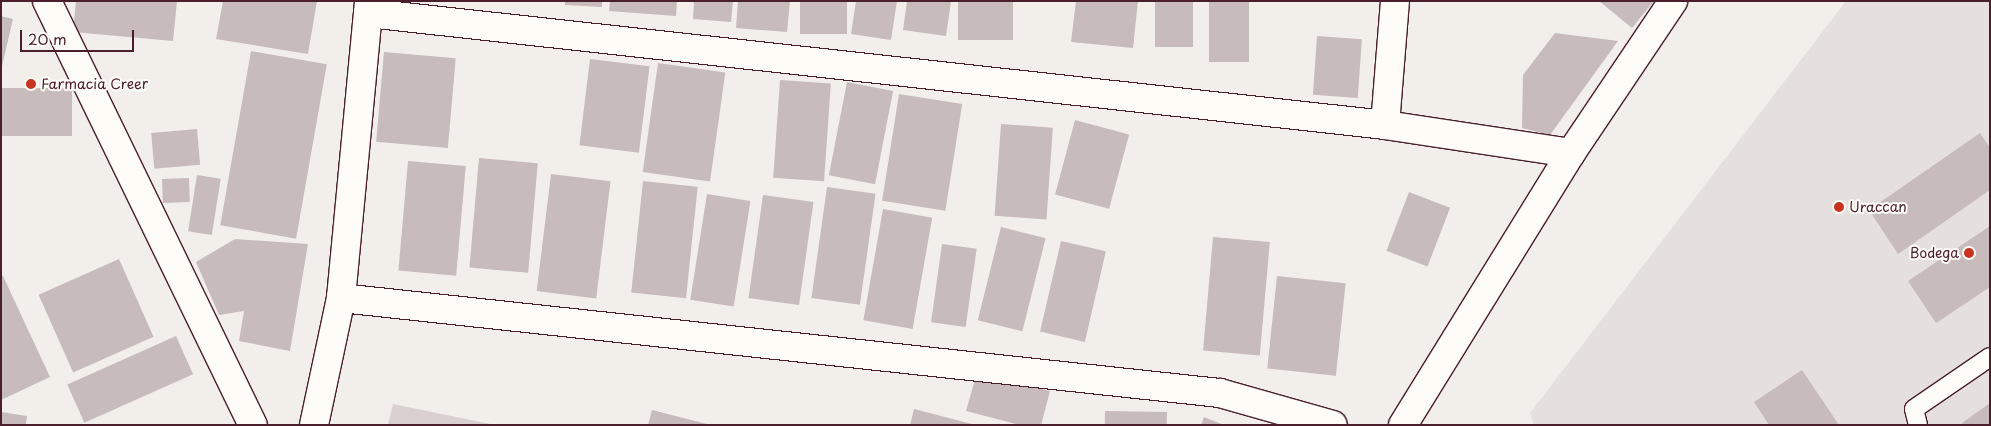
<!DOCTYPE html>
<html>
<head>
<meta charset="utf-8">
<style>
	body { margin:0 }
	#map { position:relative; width:1991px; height:426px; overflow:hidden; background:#f2efeb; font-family:"Playpen Sans",sans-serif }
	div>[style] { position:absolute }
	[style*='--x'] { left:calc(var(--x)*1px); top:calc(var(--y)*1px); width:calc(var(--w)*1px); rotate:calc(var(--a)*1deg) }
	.built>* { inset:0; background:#e5dfdd }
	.green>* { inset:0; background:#d9d0cf }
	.building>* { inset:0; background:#c8bbbb; transform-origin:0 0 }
	.roads { filter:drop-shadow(1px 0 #4a1f2b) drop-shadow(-1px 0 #4a1f2b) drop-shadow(0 1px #4a1f2b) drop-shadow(0 -1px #4a1f2b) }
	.service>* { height:18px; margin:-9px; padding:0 9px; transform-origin:9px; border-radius:9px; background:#fdfcf7 }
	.minor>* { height:28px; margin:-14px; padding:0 14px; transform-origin:14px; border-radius:14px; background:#fdfcf7 }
	.dots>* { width:14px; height:14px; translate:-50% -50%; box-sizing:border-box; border:2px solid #fdfcf7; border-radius:50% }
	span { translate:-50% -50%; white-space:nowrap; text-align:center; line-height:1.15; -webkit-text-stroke:4px #fdfcf7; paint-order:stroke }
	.poi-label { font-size:14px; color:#4a1f2b }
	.left { translate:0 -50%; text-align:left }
	.right { translate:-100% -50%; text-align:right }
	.frame { position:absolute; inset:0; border:2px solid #4a1f2b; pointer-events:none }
	.scale { position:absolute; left:20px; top:30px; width:114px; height:22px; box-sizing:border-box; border:2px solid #4a1f2b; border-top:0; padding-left:6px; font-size:15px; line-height:18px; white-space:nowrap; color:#4a1f2b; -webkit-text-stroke:4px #fdfcf7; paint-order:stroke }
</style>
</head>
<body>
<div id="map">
	<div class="built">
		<div style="clip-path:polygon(1846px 1px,1990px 1px,1990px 425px,1534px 425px,1530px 413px)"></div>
	</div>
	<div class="green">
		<div style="clip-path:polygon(393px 404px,495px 425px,388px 425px)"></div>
	</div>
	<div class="building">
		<div style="clip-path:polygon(76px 1px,177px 1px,173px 41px,73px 32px)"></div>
		<div style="clip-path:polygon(223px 1px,317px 1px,308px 54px,216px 39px)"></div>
		<div style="clip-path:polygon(565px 1px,602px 1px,602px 7px,565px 5px)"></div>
		<div style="clip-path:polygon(610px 1px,677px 1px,676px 16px,609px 11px)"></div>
		<div style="clip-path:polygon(694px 1px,733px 1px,731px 22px,693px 19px)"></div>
		<div style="clip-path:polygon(738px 1px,790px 1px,787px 32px,736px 28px)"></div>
		<div style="left:800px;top:1px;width:47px;height:33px"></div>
		<div style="clip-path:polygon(856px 1px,897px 1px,891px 40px,851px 34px)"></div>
		<div style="clip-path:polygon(907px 1px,951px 1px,946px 36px,903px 30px)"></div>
		<div style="left:958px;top:1px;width:55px;height:39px"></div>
		<div style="clip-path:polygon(1076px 1px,1138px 1px,1133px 48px,1071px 42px)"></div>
		<div style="left:1155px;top:1px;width:38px;height:46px"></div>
		<div style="left:1209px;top:1px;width:40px;height:61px"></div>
		<div style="clip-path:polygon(1599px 1px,1654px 1px,1632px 28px)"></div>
		<div style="clip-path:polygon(1px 16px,13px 19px,2px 66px,1px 66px)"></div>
		<div style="clip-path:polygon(1555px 33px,1618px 41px,1550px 135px,1522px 128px,1523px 75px)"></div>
		<div style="left:1317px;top:36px;width:45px;height:59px;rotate:4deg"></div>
		<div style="left:251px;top:51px;width:77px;height:177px;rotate:10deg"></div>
		<div style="left:384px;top:52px;width:72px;height:90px;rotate:5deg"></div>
		<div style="left:590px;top:59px;width:60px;height:87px;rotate:7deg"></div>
		<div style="left:658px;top:63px;width:68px;height:110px;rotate:8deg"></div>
		<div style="left:780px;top:80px;width:51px;height:98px;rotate:4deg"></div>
		<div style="left:847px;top:82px;width:47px;height:95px;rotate:11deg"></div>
		<div style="left:1px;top:88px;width:71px;height:48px"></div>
		<div style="left:899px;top:94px;width:64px;height:108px;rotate:9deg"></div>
		<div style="left:1075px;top:120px;width:56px;height:77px;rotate:15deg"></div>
		<div style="left:1001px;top:124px;width:52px;height:92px;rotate:4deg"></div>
		<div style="left:197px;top:129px;width:36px;height:46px;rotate:85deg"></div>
		<div style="clip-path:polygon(1980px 133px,1990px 148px,1990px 190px,1898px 254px,1869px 210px)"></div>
		<div style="left:479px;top:158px;width:59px;height:110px;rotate:5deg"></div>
		<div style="left:408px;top:161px;width:58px;height:110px;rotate:5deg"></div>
		<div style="left:551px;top:174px;width:60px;height:118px;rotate:7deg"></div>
		<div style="left:197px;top:175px;width:24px;height:57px;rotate:9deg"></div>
		<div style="left:189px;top:178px;width:24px;height:27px;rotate:88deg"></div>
		<div style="left:643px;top:181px;width:55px;height:112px;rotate:6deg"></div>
		<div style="left:827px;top:187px;width:49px;height:112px;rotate:8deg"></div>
		<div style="left:1409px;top:192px;width:44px;height:63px;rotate:21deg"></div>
		<div style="left:707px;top:194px;width:44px;height:107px;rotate:9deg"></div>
		<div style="left:763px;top:195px;width:51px;height:104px;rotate:8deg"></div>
		<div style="left:883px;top:209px;width:50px;height:113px;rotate:10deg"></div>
		<div style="clip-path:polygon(1990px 226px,1990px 287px,1936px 323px,1908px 281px)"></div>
		<div style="left:1001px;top:227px;width:46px;height:96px;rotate:14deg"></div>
		<div style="left:1213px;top:237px;width:57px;height:114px;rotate:5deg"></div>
		<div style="clip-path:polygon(235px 239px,308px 244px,290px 351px,239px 341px,244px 311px,219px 315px,196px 262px)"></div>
		<div style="left:1061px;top:241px;width:46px;height:93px;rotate:13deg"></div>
		<div style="left:942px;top:244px;width:35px;height:79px;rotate:8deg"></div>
		<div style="left:119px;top:259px;width:85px;height:88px;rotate:66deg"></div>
		<div style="clip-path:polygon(3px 276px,50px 377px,1px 400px,1px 277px)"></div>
		<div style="left:1277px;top:276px;width:69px;height:93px;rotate:6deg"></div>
		<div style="left:176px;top:336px;width:42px;height:119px;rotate:66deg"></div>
		<div style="clip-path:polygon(1802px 370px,1839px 425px,1769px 425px,1754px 402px)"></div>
		<div style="clip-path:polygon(977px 372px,1050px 391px,1041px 425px,1020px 425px,966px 411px)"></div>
		<div style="clip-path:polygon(1990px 403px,1990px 425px,1964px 425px,1962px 423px)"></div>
		<div style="clip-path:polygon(914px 409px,972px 424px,972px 425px,910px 425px)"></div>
		<div style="clip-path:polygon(652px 410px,707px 424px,707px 425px,648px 425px)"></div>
		<div style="left:1105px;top:411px;width:62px;height:14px;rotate:1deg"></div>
		<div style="clip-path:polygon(1px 412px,27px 416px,26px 425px,1px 425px)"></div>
		<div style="clip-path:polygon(1204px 417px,1224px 425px,1201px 425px)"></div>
	</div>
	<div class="roads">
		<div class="service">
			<div style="--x:1918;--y:425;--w:16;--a:-104"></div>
			<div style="--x:1914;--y:409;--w:92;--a:-34.4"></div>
		</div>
		<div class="minor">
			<div style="--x:47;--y:1;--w:471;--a:64.1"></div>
			<div style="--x:368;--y:13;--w:1023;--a:6.28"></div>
			<div style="--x:1385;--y:125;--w:188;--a:8.6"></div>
			<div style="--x:1385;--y:125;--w:124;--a:-85.4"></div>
			<div style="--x:341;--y:298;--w:884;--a:6.17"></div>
			<div style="--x:1220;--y:393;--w:117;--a:15.8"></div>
			<div style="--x:314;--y:425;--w:130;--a:-78"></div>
			<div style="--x:341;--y:298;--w:298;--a:-84.6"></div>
			<div style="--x:1403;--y:425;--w:320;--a:-58.3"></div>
			<div style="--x:1571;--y:153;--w:183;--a:-56.1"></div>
		</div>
	</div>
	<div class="dots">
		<div style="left:31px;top:84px;background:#c8321e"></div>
		<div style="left:1839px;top:207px;background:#c8321e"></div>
		<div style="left:1969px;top:253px;background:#c8321e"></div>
	</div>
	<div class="poi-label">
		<span class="left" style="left:41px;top:84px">Farmacia Creer</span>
		<span class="left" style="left:1849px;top:207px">Uraccan</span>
		<span class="right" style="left:1959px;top:253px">Bodega</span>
	</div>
	<div class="frame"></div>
	<div class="scale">20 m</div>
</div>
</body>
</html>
